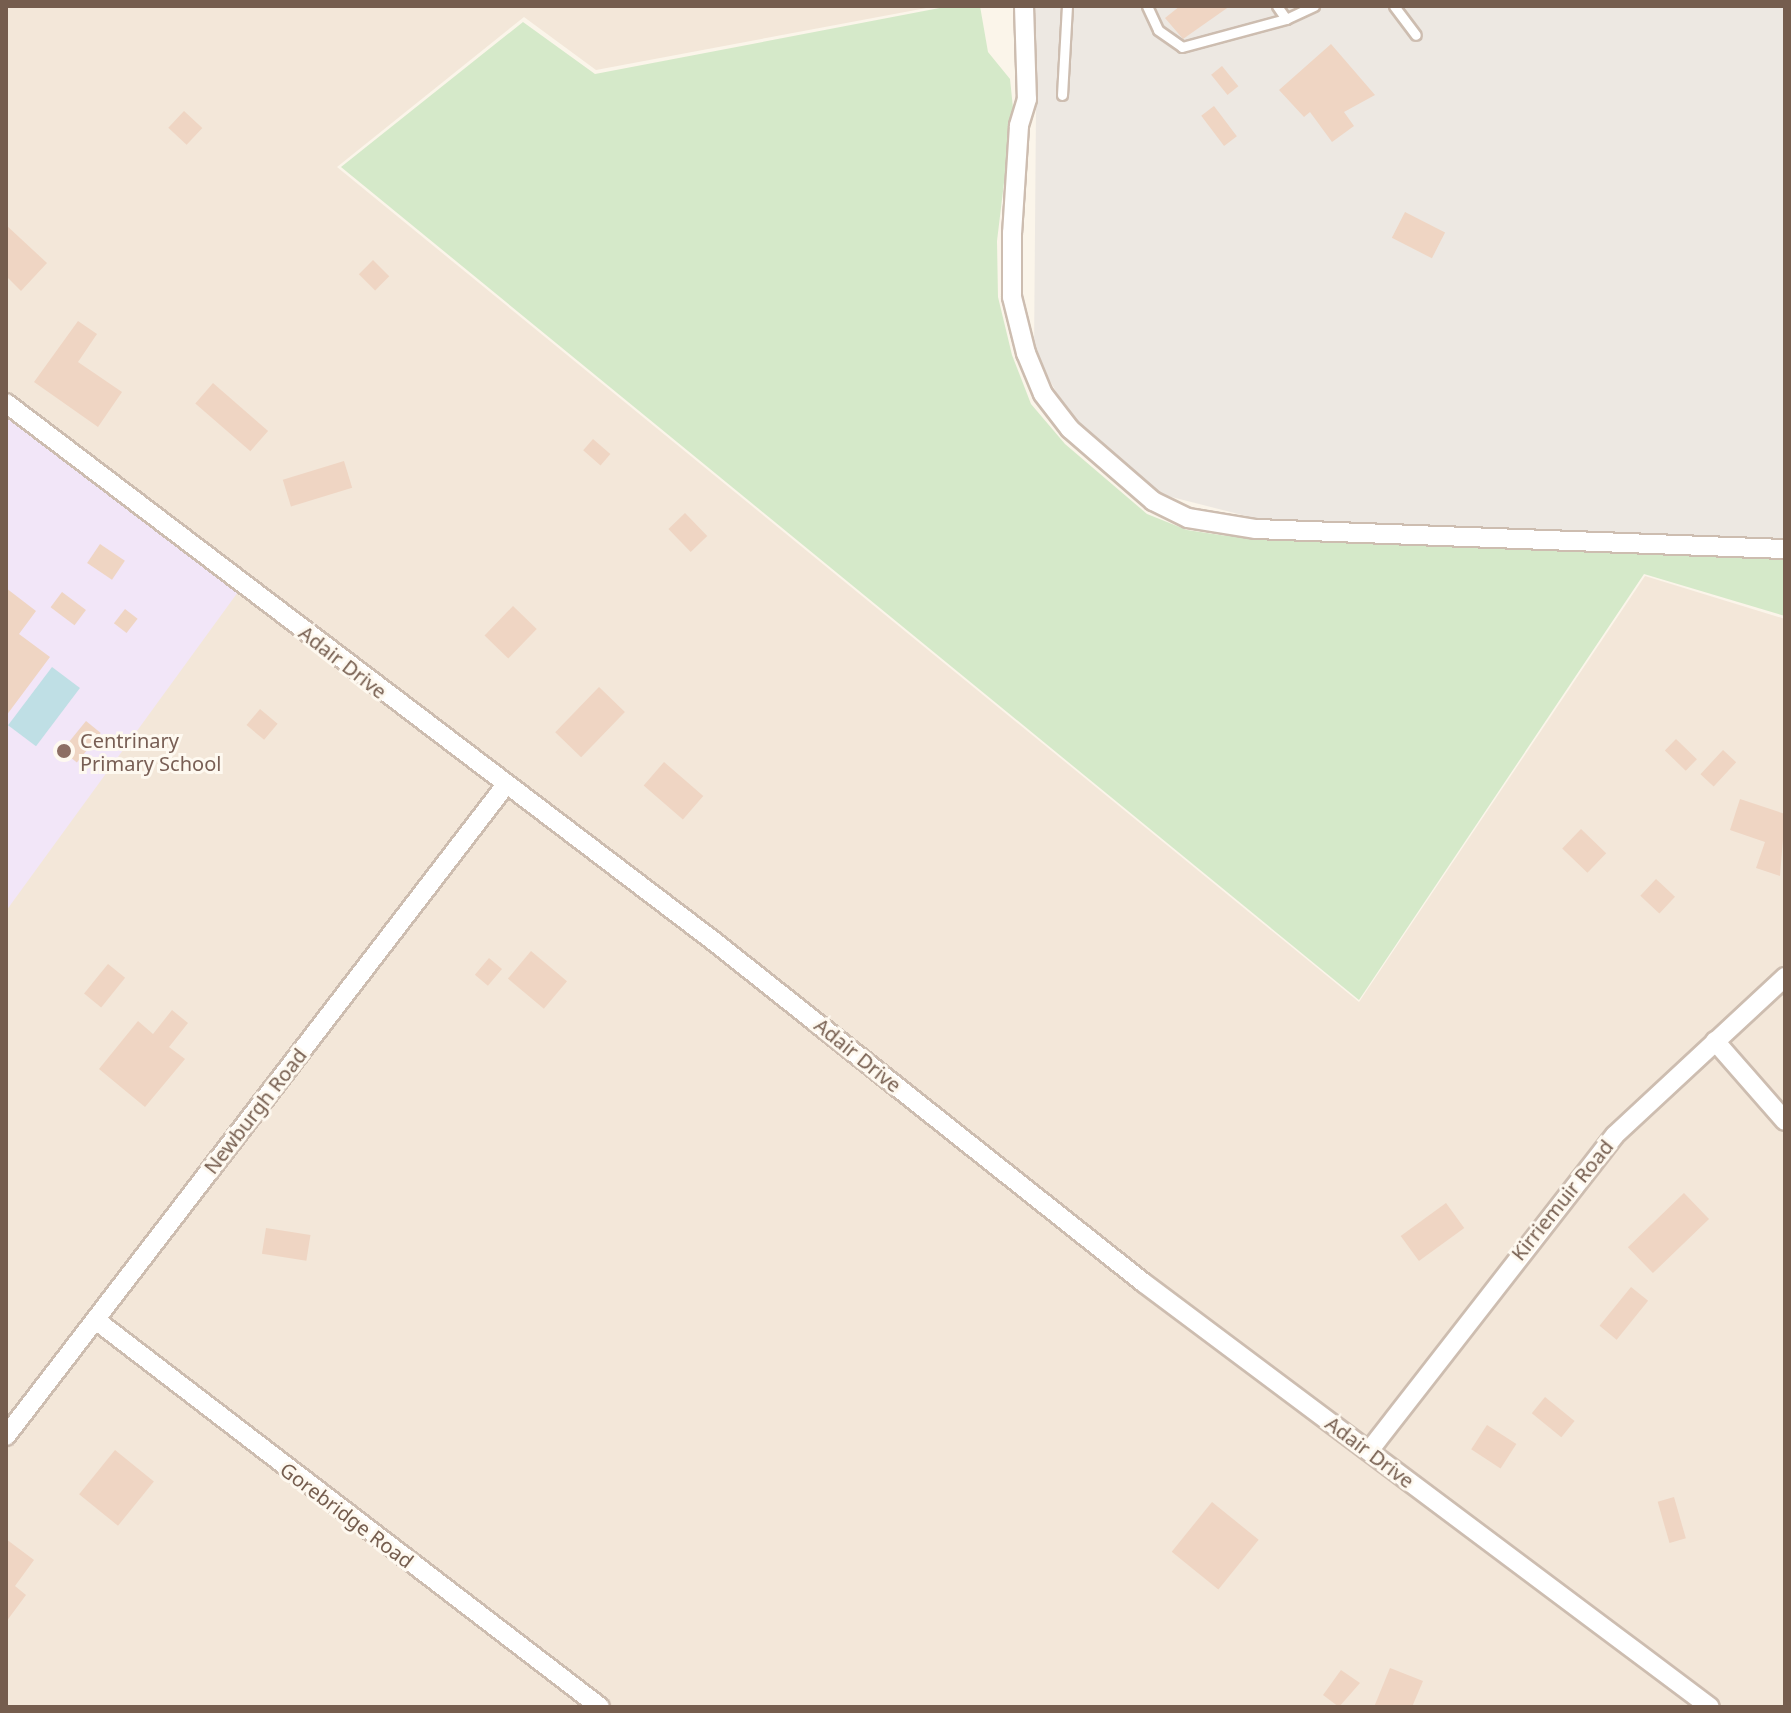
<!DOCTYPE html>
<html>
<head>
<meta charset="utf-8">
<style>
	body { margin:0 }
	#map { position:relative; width:1791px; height:1713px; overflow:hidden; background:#fbf5ea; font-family:"Noto Sans",sans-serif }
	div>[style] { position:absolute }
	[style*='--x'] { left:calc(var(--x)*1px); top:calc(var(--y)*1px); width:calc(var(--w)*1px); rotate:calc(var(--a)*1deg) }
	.residential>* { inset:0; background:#f3e7d9 }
	.industrial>* { inset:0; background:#ede8e2 }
	.education>* { inset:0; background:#f2e6f8 }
	.green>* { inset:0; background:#d5e9c9 }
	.water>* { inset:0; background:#bfdfe5; transform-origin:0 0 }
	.building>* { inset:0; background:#efd5c3; transform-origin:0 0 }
	.roads { filter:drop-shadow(2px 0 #cdbdb0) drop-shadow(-2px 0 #cdbdb0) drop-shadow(0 2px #cdbdb0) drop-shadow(0 -2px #cdbdb0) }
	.lane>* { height:9px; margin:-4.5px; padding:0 4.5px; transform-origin:4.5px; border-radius:4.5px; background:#fff }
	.street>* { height:18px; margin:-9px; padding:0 9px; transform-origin:9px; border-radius:9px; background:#fff }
	.dots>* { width:22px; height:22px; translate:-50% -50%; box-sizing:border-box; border:4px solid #fef9f0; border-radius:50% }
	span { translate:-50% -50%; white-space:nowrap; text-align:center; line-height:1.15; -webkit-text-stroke:6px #fef9f0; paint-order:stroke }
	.street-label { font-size:20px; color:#755d4e }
	.education-label { font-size:20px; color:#785e54 }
	.left { translate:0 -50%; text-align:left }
	.frame { position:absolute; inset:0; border:8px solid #755d4e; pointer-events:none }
</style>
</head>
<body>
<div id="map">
	<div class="residential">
		<div style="clip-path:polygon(6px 6px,937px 6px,596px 70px,524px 17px,337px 167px,1359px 1002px,1645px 576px,1785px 619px,1785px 1707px,6px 1707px)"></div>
	</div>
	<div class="industrial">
		<div style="clip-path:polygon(1032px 6px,1785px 6px,1785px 540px,1258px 519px,1152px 492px,1074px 423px,1034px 353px,1036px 107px)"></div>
	</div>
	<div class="education">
		<div style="clip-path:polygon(6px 412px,238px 592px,6px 911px)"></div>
	</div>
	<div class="green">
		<div style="clip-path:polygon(950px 6px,980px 6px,988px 52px,1010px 79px,1013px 108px,997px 241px,998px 297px,1012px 355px,1031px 404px,1065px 444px,1147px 514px,1187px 530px,1227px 536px,1785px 552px,1785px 616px,1644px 574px,1359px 1000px,341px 167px,523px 22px,595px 74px)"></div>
	</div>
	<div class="water">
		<div style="left:52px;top:667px;width:35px;height:73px;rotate:37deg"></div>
	</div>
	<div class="building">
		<div style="clip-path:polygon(1180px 6px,1230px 6px,1183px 39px,1165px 18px)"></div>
		<div style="clip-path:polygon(1331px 44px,1375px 95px,1344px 112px,1354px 126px,1332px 142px,1310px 112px,1304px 117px,1279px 90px)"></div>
		<div style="left:1222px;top:66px;width:26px;height:14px;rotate:51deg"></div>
		<div style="left:1214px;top:106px;width:38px;height:16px;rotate:53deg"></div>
		<div style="left:184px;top:111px;width:25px;height:23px;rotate:43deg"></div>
		<div style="left:1405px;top:212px;width:45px;height:29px;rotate:27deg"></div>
		<div style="clip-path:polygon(6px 225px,47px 263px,21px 291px,6px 276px)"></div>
		<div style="left:373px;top:260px;width:23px;height:20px;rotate:45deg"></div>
		<div style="clip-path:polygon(78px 321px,97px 334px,78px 362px,122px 392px,98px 427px,34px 382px)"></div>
		<div style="left:213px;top:383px;width:73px;height:27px;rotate:41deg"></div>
		<div style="left:593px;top:439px;width:23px;height:15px;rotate:41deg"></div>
		<div style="left:344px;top:461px;width:28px;height:64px;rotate:73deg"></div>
		<div style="left:685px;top:513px;width:32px;height:23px;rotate:46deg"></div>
		<div style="left:100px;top:544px;width:30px;height:23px;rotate:34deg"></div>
		<div style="clip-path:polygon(6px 588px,36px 611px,19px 634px,50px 657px,6px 716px)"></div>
		<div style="left:62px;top:592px;width:30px;height:19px;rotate:37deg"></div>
		<div style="left:513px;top:606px;width:33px;height:41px;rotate:44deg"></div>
		<div style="left:125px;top:609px;width:16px;height:18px;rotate:38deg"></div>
		<div style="left:599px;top:687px;width:36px;height:63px;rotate:44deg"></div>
		<div style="left:260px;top:709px;width:23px;height:21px;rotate:40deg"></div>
		<div style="left:86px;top:721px;width:19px;height:38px;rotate:39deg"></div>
		<div style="left:1676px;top:739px;width:29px;height:16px;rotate:44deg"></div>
		<div style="left:1723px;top:750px;width:18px;height:33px;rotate:43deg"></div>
		<div style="left:664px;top:762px;width:52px;height:31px;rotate:41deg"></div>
		<div style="clip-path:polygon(1740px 799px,1785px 814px,1780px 876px,1756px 868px,1765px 842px,1730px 830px)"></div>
		<div style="left:1581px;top:829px;width:35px;height:27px;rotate:44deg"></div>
		<div style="left:1656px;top:879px;width:26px;height:23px;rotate:43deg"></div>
		<div style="left:531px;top:951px;width:47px;height:36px;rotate:40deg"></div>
		<div style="left:489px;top:958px;width:17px;height:22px;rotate:40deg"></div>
		<div style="left:108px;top:964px;width:22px;height:38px;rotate:39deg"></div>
		<div style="clip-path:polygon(172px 1010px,188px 1023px,169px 1047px,185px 1059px,145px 1107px,99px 1069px,138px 1021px,153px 1034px)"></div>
		<div style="left:1684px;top:1193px;width:36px;height:78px;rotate:46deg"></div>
		<div style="left:1446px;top:1203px;width:31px;height:56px;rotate:54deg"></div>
		<div style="left:266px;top:1228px;width:45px;height:26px;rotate:9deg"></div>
		<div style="left:1631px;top:1287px;width:22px;height:50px;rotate:39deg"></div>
		<div style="left:1545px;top:1397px;width:38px;height:21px;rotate:39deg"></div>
		<div style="left:1487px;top:1425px;width:35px;height:29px;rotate:33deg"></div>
		<div style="left:115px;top:1450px;width:50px;height:57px;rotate:39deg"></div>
		<div style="left:1674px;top:1497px;width:43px;height:17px;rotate:74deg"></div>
		<div style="left:1212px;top:1502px;width:60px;height:64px;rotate:39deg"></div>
		<div style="clip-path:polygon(6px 1539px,34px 1560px,15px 1586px,26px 1595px,6px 1622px)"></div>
		<div style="clip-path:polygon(1390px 1668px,1423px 1681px,1412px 1707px,1374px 1707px)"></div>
		<div style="clip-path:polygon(1341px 1670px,1360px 1683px,1339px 1707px,1323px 1695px)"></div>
	</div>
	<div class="roads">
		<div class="lane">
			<div style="--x:1147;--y:6;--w:26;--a:65"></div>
			<div style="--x:1158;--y:30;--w:29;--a:35"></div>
			<div style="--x:1182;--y:47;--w:108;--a:-15.1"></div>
			<div style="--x:1286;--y:19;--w:31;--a:-25"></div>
			<div style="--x:1277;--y:6;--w:16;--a:55"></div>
			<div style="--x:1394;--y:6;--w:36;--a:53"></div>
			<div style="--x:1062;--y:95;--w:89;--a:-86.8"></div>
		</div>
		<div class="street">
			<div style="--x:1024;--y:6;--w:93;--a:88.2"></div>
			<div style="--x:1027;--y:99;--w:28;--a:107"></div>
			<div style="--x:1019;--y:126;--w:107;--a:93.7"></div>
			<div style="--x:1012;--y:233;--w:64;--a:90"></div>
			<div style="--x:1012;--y:297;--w:58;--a:76"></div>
			<div style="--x:1026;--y:353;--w:44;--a:67.5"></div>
			<div style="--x:1043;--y:394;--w:44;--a:52.4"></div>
			<div style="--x:1070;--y:429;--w:110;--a:40.9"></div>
			<div style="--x:1153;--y:501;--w:39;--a:26"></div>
			<div style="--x:1188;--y:518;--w:69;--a:9.2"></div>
			<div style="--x:1256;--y:529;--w:529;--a:2.17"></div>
			<div style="--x:6;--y:403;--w:886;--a:37.25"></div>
			<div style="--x:711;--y:939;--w:553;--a:38.47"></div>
			<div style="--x:1144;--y:1283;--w:707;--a:36.84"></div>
			<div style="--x:1715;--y:1041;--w:106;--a:48.8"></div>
			<div style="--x:97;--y:1321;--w:634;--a:37.5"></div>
			<div style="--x:6;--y:1436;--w:819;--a:-52.49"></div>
			<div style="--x:1369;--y:1451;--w:400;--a:-52.1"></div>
			<div style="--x:1615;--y:1135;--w:232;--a:-42.9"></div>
		</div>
	</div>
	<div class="dots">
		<div style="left:64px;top:751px;background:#8d6e63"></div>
	</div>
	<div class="street-label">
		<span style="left:343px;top:662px;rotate:38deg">Adair Drive</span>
		<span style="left:858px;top:1055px;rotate:39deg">Adair Drive</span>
		<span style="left:255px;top:1111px;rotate:-52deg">Newburgh Road</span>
		<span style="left:1562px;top:1200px;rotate:-51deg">Kirriemuir Road</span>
		<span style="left:1370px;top:1452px;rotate:37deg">Adair Drive</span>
		<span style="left:347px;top:1515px;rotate:37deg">Gorebridge Road</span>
	</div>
	<div class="education-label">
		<span class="left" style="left:80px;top:752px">Centrinary<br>Primary School</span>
	</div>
	<div class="frame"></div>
</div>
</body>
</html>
